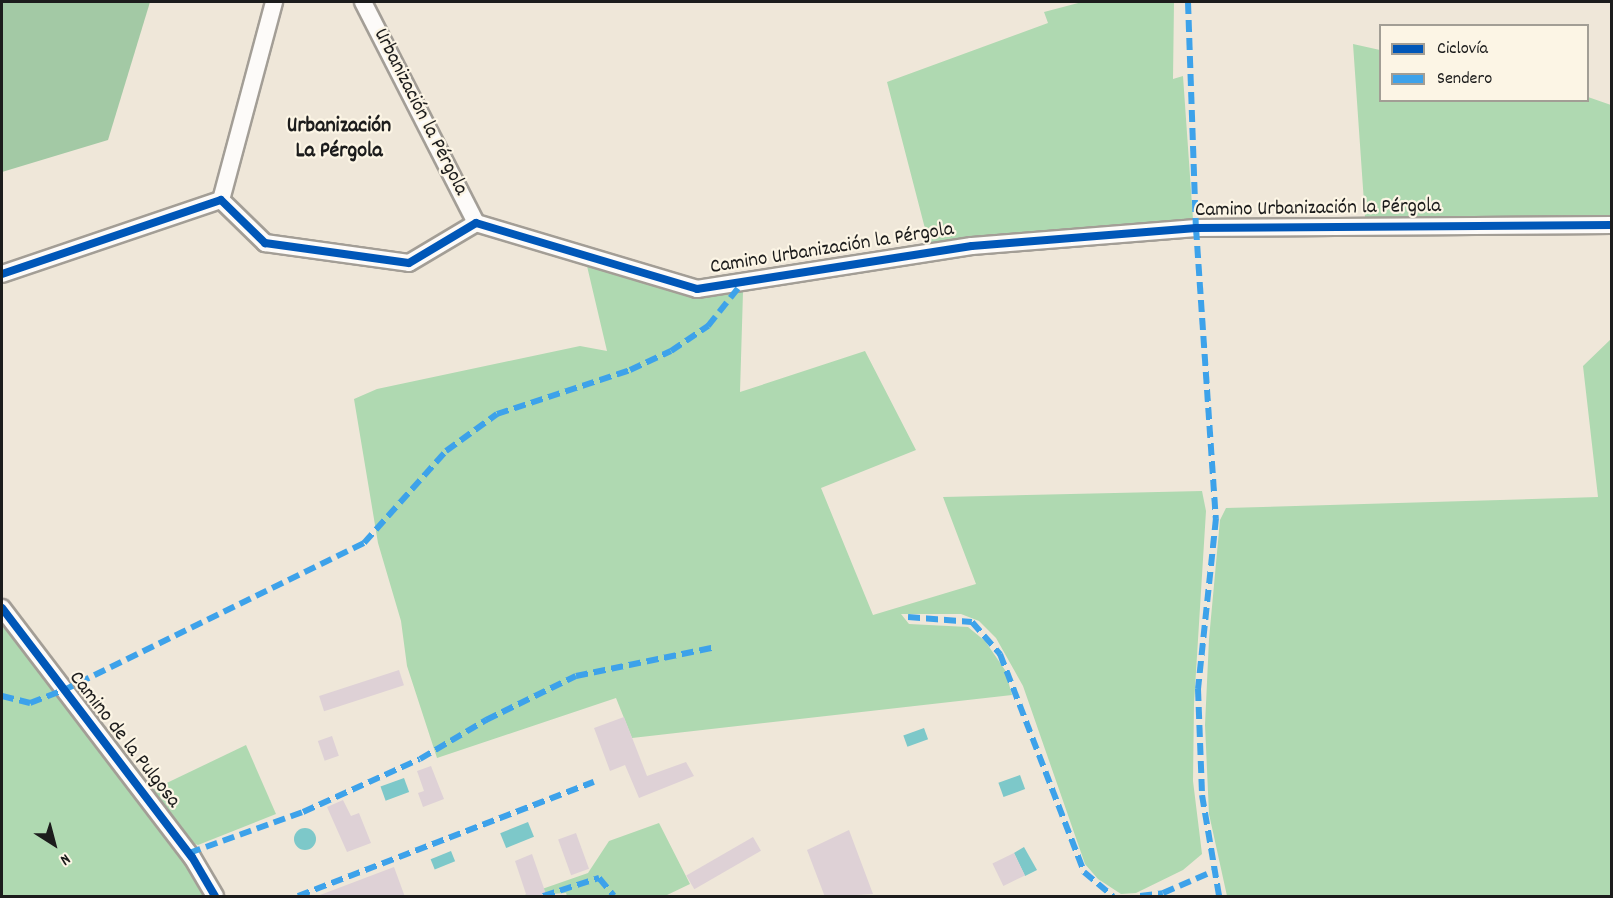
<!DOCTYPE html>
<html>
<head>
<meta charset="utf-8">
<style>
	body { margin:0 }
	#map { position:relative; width:1613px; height:898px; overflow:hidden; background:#efe7d9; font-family:Dekko,sans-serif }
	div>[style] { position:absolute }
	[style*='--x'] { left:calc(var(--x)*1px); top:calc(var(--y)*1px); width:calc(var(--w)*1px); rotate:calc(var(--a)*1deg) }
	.green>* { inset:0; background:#afd9b1 }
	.forest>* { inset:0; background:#a3c9a5 }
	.water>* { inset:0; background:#7dc8c9; transform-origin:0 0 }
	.round { border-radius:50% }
	.building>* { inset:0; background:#ded1d6; transform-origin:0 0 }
	.roads { filter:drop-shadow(2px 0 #a39e96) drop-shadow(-2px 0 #a39e96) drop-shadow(0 2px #a39e96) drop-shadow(0 -2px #a39e96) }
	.minor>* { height:16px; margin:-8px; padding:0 8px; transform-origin:8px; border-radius:8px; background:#fdfbf9 }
	.quiet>* { height:6px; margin-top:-3px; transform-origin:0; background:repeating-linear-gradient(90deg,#3da2ea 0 12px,transparent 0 18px) }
	.cycleway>* { height:8px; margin:-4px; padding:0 4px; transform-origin:4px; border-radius:4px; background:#0057b8 }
	span { translate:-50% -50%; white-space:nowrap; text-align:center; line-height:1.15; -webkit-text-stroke:4.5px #fcf5e5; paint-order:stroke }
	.street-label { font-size:21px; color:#1c1c1c }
	.neighbourhood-label { font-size:22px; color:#1c1c1c; font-weight:700 }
	.frame { position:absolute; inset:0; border:3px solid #1c1c1c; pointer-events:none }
	.legend { position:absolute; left:1379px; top:24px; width:210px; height:78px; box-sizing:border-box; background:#fcf5e5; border:2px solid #a29e95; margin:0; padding:8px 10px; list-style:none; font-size:18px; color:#1c1c1c }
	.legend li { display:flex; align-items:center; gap:12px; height:30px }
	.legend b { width:30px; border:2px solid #a29e95 }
	.north { position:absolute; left:24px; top:814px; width:60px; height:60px; -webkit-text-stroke:4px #fcf5e5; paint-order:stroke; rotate:144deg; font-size:16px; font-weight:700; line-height:24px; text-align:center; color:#1c1c1c }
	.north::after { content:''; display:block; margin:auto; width:21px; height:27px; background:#1c1c1c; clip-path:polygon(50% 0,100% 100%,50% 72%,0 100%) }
</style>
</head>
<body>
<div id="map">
	<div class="green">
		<div style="clip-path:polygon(1082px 2px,1174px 2px,1173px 79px,1183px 76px,1193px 219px,1188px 224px,929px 244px,887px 82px,1048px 23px,1044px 12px)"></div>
		<div style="clip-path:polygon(1353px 44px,1380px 50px,1380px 100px,1588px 100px,1588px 97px,1611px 105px,1611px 219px,1365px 217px)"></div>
		<div style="clip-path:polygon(587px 266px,670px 289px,743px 292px,740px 392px,865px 351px,916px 450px,821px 488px,873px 615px,976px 584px,943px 497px,1202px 491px,1206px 511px,1194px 704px,1193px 781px,1202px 854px,1183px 870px,1136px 893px,1121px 894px,1098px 879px,1085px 864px,1023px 686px,996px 638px,979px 621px,961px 614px,901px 614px,909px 624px,968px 627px,985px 641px,1005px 670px,1012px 695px,632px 738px,616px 698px,437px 758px,407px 666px,401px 621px,378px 543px,354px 399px,377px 389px,580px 346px,607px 351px)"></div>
		<div style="clip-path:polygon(1611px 339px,1611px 896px,1227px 896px,1209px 814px,1205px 725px,1209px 639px,1220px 520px,1226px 508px,1598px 497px,1583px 366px)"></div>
		<div style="clip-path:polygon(2px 620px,186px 857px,211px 896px,2px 896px)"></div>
		<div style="clip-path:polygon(246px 745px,276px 814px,198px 845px,192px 843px,150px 791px)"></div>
		<div style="clip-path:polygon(659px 823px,690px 884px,665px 896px,567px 896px,566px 893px,522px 896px,588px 873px,609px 841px)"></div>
	</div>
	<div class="forest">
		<div style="clip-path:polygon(2px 2px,150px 2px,108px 140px,2px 172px)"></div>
	</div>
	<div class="water">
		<div style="left:924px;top:728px;width:12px;height:22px;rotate:70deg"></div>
		<div style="left:1020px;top:775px;width:15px;height:23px;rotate:70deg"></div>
		<div style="left:404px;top:778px;width:15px;height:25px;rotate:70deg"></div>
		<div style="left:528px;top:822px;width:16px;height:30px;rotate:68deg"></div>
		<div class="round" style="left:294px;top:828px;width:22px;height:22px"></div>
		<div style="clip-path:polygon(1024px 847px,1037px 870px,1025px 876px,1014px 853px)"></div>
		<div style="left:451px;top:851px;width:11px;height:22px;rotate:68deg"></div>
	</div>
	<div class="building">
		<div style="left:399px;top:670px;width:16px;height:84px;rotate:72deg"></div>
		<div style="clip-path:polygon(624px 717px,647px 776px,686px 762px,694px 776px,639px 798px,625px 765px,610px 771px,594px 728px)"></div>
		<div style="left:332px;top:736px;width:21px;height:15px;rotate:71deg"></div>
		<div style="clip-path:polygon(431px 766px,444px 799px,423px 807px,418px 793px,424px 791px,417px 771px)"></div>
		<div style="clip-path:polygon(343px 800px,351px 816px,359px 813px,371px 843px,347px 852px,327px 807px)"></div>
		<div style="clip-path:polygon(849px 830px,873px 894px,825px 897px,807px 850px)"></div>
		<div style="left:576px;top:833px;width:38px;height:19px;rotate:70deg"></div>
		<div style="left:753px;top:837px;width:16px;height:77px;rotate:60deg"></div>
		<div style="left:1014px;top:853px;width:25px;height:24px;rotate:64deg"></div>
		<div style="clip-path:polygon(532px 854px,547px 897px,527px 897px,515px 861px)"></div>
		<div style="clip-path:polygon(394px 867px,405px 897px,320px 897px,320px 895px)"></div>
	</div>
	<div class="roads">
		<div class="minor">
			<div style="--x:363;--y:2;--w:248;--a:62.9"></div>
			<div style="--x:221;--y:200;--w:205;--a:-75"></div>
			<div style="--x:2;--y:274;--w:231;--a:-18.7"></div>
			<div style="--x:221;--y:200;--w:62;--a:44.3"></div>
			<div style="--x:265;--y:243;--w:145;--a:7.9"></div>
			<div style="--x:409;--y:263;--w:78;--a:-30.8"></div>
			<div style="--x:476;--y:223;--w:231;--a:16.6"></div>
			<div style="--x:697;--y:289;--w:278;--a:-8.9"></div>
			<div style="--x:972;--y:246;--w:225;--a:-4.6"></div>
			<div style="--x:1196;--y:228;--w:416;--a:-0.4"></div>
			<div style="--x:2;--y:608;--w:313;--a:52.7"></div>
			<div style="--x:192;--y:857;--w:45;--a:59.5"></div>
		</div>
	</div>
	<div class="quiet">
		<div style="--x:1188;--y:2;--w:226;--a:88"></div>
		<div style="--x:1196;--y:228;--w:291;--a:86.1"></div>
		<div style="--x:1216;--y:518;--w:172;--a:96"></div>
		<div style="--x:1198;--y:689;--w:106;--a:87.8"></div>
		<div style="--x:1202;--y:795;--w:102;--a:80.4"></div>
		<div style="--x:908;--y:617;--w:64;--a:4.5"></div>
		<div style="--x:972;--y:622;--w:43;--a:48.8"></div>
		<div style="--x:1000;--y:654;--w:234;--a:68.9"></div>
		<div style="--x:1084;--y:872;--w:38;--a:40"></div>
		<div style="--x:2;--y:696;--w:29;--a:14"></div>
		<div style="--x:30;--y:703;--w:34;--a:-21"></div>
		<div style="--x:62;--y:691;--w:336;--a:-26.1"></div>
		<div style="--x:364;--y:543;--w:123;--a:-48.3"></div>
		<div style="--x:446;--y:451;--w:63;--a:-36"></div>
		<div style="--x:497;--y:414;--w:140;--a:-18.3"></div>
		<div style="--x:630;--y:370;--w:45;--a:-24.9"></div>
		<div style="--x:671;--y:351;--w:45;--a:-34"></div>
		<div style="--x:708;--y:326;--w:56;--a:-51.5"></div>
		<div style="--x:189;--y:853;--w:121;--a:-19.8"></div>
		<div style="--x:303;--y:812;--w:128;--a:-24.4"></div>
		<div style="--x:420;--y:759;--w:77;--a:-30.6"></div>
		<div style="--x:486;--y:720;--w:100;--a:-26.1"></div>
		<div style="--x:576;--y:676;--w:143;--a:-11.7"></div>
		<div style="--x:298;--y:896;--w:317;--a:-21.1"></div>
		<div style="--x:543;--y:896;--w:59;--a:-17.8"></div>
		<div style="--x:599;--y:878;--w:23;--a:50"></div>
		<div style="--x:1140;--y:896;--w:23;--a:-7"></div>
		<div style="--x:1163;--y:893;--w:56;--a:-23.3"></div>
	</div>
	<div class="cycleway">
		<div style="--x:2;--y:274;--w:231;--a:-18.7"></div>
		<div style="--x:221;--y:200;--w:62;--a:44.3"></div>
		<div style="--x:265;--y:243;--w:145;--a:7.9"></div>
		<div style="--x:409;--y:263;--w:78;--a:-30.8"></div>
		<div style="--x:476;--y:223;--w:231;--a:16.6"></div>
		<div style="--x:697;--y:289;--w:278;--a:-8.9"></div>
		<div style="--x:972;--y:246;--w:225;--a:-4.6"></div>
		<div style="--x:1196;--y:228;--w:416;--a:-0.4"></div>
		<div style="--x:2;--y:608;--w:313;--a:52.7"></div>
		<div style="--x:192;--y:857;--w:45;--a:59.5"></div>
	</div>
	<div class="street-label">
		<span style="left:420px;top:112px;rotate:63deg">Urbanización la Pérgola</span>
		<span style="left:1318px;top:209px;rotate:-1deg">Camino Urbanización la Pérgola</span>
		<span style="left:832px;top:249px;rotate:-9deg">Camino Urbanización la Pérgola</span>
		<span style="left:124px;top:740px;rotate:52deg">Camino de la Pulgosa</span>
	</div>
	<div class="neighbourhood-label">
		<span style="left:339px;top:139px">Urbanización<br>La Pérgola</span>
	</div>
	<div class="frame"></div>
	<ul class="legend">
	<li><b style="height:8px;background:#0057b8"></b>Ciclovía</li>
	<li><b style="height:8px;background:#3da2ea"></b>Sendero</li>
	</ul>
	<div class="north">N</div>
</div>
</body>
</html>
